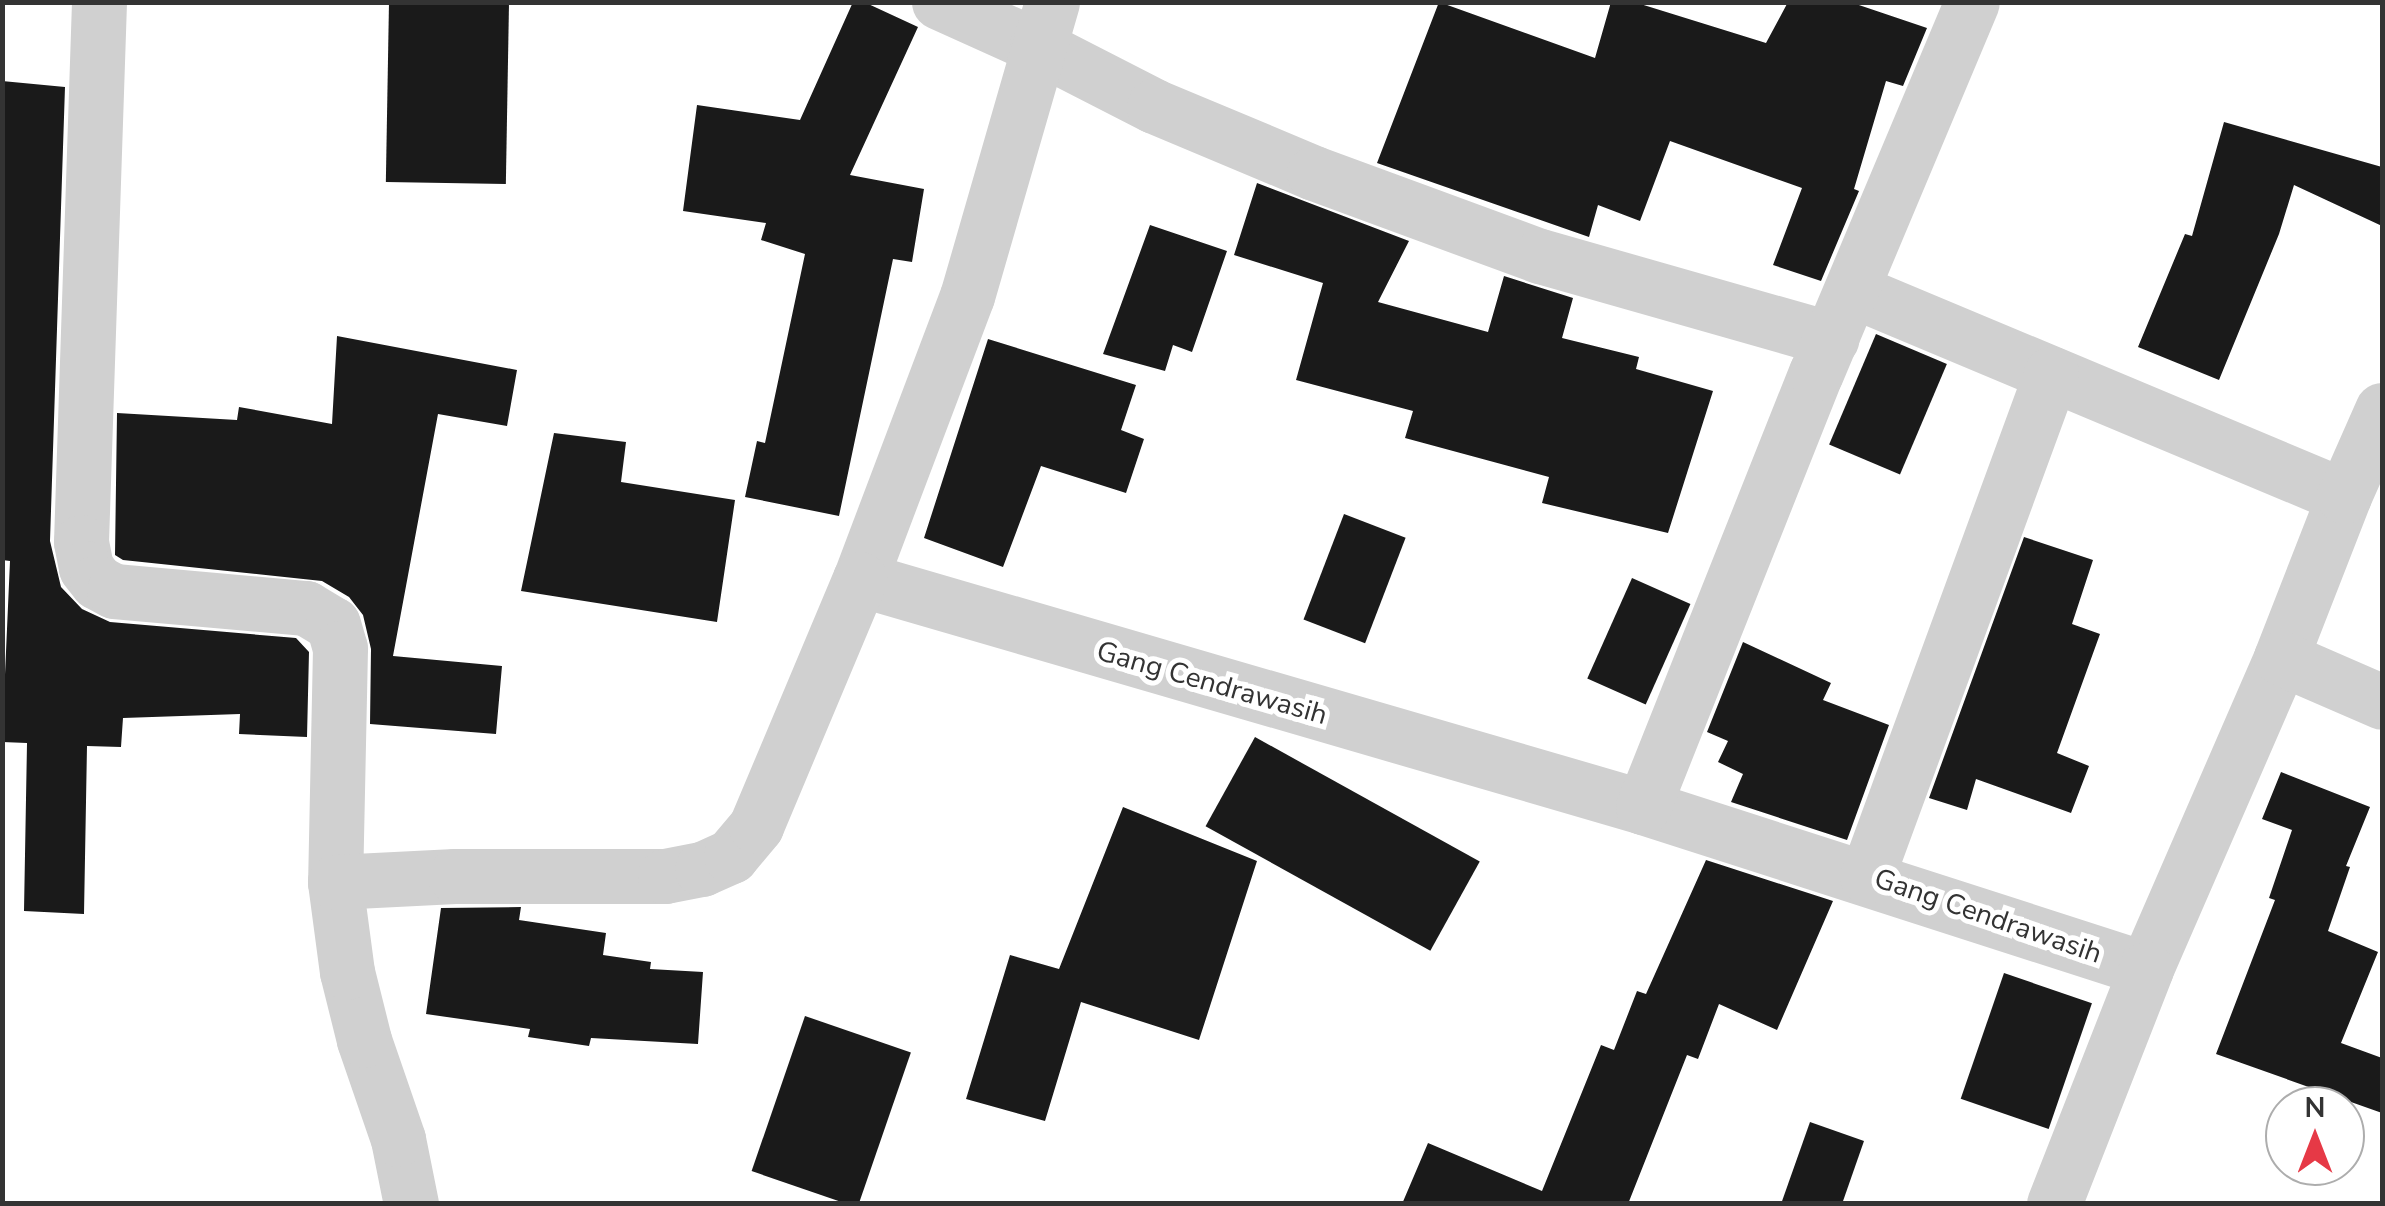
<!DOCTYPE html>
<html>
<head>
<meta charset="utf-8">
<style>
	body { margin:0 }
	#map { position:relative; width:2385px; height:1206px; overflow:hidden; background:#fff; font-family:"Nunito Sans",sans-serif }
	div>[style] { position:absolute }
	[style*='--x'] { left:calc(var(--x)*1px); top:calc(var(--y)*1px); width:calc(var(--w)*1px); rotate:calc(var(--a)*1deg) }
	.building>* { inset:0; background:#1a1a1a; transform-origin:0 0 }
	.minor>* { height:55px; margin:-27.5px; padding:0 27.5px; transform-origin:27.5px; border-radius:27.5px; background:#d0d0d0 }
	span { translate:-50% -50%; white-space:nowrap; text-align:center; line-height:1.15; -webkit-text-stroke:10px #fff; paint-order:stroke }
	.street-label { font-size:28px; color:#333 }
	.frame { position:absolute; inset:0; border:5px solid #333; pointer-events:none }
	.north { position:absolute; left:2265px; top:1086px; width:100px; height:100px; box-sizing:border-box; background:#fff; border:2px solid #adadad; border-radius:50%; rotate:0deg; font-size:28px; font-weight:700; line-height:40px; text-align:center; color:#333 }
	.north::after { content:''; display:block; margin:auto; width:35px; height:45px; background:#e63946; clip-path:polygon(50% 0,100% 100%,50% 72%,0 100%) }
</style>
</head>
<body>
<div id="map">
	<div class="building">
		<div style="left:389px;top:2px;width:120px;height:180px;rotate:1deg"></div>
		<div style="clip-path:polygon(853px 2px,864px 2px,918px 27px,850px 175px,924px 189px,912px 262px,893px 259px,839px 516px,745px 497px,757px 441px,765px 443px,805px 254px,761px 240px,766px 223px,683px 211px,697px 105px,800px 120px)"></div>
		<div style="clip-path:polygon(1439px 2px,1595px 58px,1611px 2px,1634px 2px,1766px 43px,1788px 2px,1850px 2px,1927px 28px,1903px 86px,1886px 81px,1854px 189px,1859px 191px,1821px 281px,1773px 265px,1802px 188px,1670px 141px,1640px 221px,1598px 205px,1589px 237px,1377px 163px)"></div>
		<div style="clip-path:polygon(2px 81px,65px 87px,50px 541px,61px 587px,82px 609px,110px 622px,296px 638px,309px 652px,307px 737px,239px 734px,240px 714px,123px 718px,121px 747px,87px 746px,84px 914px,24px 911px,27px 743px,2px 742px,10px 561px,2px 560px)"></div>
		<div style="clip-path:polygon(2224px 122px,2382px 167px,2382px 226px,2294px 185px,2279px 234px,2219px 380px,2138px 347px,2185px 234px,2192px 236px)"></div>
		<div style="clip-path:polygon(1257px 183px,1409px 241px,1378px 302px,1488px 332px,1504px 276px,1573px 298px,1562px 338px,1639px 357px,1636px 369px,1713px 391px,1668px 533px,1542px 503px,1549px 477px,1405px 438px,1413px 411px,1296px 380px,1323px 283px,1234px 255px)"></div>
		<div style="clip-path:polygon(1150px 225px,1227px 251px,1192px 352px,1173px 345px,1165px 371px,1103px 354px)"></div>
		<div style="left:1876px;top:334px;width:77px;height:120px;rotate:23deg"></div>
		<div style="clip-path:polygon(337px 336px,517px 370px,507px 426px,438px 414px,393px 656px,502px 666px,496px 734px,370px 724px,371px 649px,363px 615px,349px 597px,322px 581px,123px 560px,115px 555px,117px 413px,237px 420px,239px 407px,332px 424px)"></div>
		<div style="clip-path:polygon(988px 339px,1136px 385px,1121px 430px,1144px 439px,1126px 493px,1041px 466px,1003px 567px,924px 538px)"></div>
		<div style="clip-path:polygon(554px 433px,626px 442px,621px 482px,735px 500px,717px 622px,521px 591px)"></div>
		<div style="left:1344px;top:514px;width:66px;height:113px;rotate:21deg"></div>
		<div style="clip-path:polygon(2024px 537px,2093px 560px,2072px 624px,2100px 634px,2057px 753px,2089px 766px,2071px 813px,1976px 779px,1967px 810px,1929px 798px)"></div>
		<div style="left:1632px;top:578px;width:64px;height:110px;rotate:24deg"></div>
		<div style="clip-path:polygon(1743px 642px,1831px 683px,1823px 700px,1889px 725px,1847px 840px,1731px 802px,1743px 774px,1718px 762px,1728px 741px,1707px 732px)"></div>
		<div style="left:1255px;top:737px;width:257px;height:102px;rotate:29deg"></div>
		<div style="clip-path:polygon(2281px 772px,2370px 807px,2346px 866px,2350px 867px,2328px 931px,2378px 952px,2341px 1043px,2382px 1058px,2382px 1113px,2216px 1054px,2275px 900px,2269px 898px,2292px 830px,2262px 819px)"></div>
		<div style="clip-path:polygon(1123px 807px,1257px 861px,1199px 1040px,1081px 1002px,1045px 1121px,966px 1099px,1010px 955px,1059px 969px)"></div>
		<div style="clip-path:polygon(1706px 860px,1833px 901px,1777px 1030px,1719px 1004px,1698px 1059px,1687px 1055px,1628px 1204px,1402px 1204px,1428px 1143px,1542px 1191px,1601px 1045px,1614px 1050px,1637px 991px,1646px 994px)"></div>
		<div style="clip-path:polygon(521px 907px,519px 920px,606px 933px,603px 955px,651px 962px,650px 969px,703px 972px,698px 1044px,591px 1038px,589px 1046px,528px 1037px,530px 1029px,426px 1014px,441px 908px)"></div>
		<div style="left:2004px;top:973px;width:93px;height:133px;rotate:19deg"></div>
		<div style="left:805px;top:1016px;width:112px;height:164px;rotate:19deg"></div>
		<div style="clip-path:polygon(1810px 1122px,1864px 1141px,1842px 1204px,1781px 1204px)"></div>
	</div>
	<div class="minor">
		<div style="--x:99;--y:2;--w:540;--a:91.91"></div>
		<div style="--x:81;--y:542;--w:26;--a:79"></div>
		<div style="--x:86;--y:568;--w:18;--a:52"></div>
		<div style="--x:97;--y:582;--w:19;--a:28"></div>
		<div style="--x:114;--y:591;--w:193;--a:5.1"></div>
		<div style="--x:306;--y:608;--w:31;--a:31"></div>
		<div style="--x:333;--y:624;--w:25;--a:74"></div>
		<div style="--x:340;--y:648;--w:234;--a:91.2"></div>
		<div style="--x:939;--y:2;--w:107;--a:24.2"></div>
		<div style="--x:1037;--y:46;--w:131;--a:27.1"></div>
		<div style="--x:1154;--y:106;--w:173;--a:22.7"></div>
		<div style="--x:1314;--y:173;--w:241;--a:20.2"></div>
		<div style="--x:1540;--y:256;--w:303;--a:15.9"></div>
		<div style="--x:1052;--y:2;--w:306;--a:106.1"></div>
		<div style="--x:967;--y:296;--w:303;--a:110.7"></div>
		<div style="--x:860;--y:579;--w:816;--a:16.23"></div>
		<div style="--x:1643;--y:807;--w:528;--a:17.85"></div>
		<div style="--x:1852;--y:290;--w:533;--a:22.72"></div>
		<div style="--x:2344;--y:496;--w:174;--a:111.3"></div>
		<div style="--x:2281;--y:658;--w:339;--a:113.5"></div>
		<div style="--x:2146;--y:969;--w:252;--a:111.4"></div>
		<div style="--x:2344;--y:496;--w:94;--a:-66.2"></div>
		<div style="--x:2281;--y:658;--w:110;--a:23.5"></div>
		<div style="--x:1643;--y:807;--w:467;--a:-68.3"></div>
		<div style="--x:1816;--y:373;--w:402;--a:-67.2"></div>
		<div style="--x:1867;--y:876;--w:535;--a:-69.87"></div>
		<div style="--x:411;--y:1204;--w:66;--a:-101.3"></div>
		<div style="--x:398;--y:1139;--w:105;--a:-109"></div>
		<div style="--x:364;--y:1040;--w:70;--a:-104"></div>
		<div style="--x:347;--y:972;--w:91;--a:-97.6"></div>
		<div style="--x:335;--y:882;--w:120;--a:-2.9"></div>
		<div style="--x:455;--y:876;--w:210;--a:0"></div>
		<div style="--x:665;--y:876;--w:38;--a:-11"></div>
		<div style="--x:702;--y:869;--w:32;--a:-24"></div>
		<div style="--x:731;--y:856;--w:39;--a:-50"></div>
		<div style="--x:756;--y:826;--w:268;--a:-67.2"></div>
	</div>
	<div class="street-label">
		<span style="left:1212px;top:683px;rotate:16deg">Gang Cendrawasih</span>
		<span style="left:1988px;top:916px;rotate:19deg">Gang Cendrawasih</span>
	</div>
	<div class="frame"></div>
	<div class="north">N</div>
</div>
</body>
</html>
